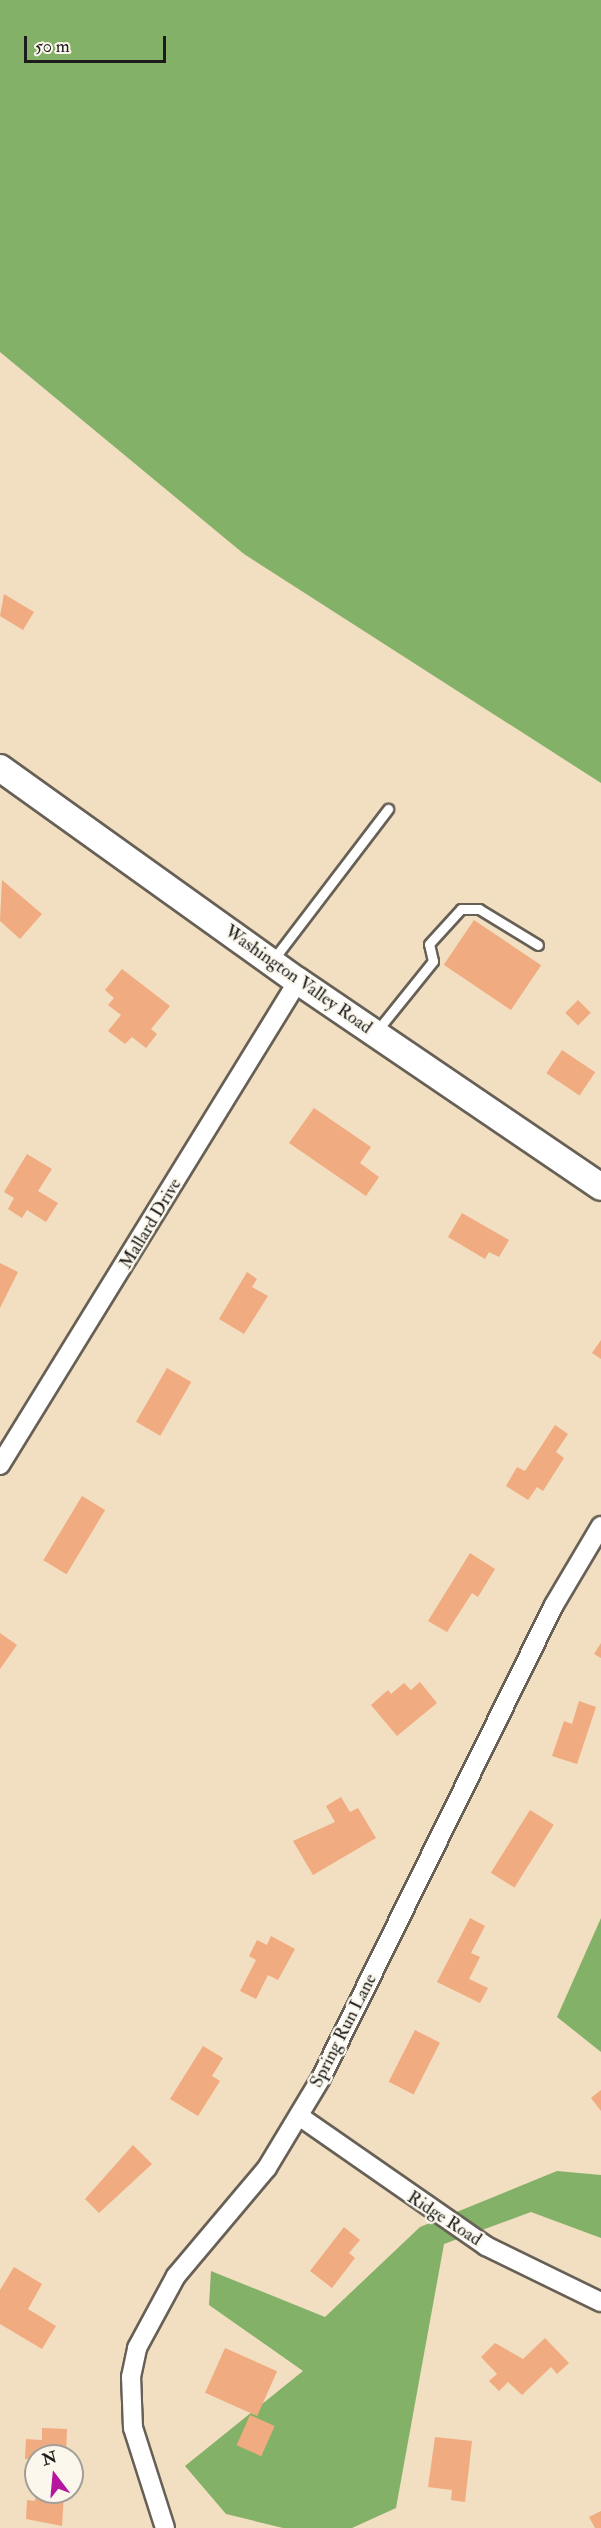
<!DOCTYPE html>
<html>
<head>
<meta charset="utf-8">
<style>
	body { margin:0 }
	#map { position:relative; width:601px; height:2528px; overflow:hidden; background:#f2dec1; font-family:"IM FELL Double Pica",serif }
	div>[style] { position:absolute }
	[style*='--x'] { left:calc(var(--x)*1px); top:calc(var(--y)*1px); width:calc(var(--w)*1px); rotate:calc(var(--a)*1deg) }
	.forest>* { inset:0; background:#84b168 }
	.building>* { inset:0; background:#f0ab80; transform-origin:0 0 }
	.roads { filter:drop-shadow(2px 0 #676056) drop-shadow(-2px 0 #676056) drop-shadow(0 2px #676056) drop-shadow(0 -2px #676056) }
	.lane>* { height:9px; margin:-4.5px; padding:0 4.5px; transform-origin:4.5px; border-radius:4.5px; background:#fff }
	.street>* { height:18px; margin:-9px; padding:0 9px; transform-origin:9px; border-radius:9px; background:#fff }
	.secondary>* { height:26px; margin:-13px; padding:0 13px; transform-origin:13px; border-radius:13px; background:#fff }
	span { translate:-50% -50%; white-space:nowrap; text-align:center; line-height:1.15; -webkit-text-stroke:4.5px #fbf7ec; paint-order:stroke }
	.street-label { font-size:18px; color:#1c1c1c }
	.north { position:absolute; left:24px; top:2444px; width:60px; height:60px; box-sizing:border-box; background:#fbf7ec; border:2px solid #a29f99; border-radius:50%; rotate:344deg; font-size:16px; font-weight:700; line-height:24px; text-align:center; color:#1c1c1c }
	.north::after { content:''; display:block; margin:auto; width:21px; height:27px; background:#b5179e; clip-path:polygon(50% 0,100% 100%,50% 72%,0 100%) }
	.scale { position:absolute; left:24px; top:36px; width:142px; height:27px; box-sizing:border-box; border:3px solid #1c1c1c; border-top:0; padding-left:8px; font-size:18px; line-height:21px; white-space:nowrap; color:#1c1c1c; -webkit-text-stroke:4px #fbf7ec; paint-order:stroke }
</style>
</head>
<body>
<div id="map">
	<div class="forest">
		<div style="clip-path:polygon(0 0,601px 0,601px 783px,244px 554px,0 352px)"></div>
		<div style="clip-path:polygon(601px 1918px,601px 2052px,557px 2017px)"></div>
		<div style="clip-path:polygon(557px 2171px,601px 2175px,601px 2238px,531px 2212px,444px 2244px,396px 2508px,352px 2528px,283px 2528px,226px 2514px,185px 2466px,303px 2371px,209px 2305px,211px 2271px,325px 2317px,420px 2227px)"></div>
	</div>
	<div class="building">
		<div style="clip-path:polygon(4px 594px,34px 612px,23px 630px,0 616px)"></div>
		<div style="clip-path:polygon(2px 880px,42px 914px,20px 939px,0 921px)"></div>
		<div style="left:474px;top:920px;width:81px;height:54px;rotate:34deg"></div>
		<div style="clip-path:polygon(122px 969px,170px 1006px,151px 1029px,157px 1034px,146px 1048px,132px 1037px,125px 1044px,108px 1031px,121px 1015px,108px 1005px,114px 998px,105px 990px)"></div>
		<div style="left:578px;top:1000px;width:18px;height:18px;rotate:45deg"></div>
		<div style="left:562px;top:1050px;width:40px;height:28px;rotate:34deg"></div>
		<div style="clip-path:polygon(314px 1108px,371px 1147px,360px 1163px,379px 1177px,366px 1196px,289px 1143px)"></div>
		<div style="clip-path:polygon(27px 1154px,52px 1169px,38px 1191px,58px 1203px,46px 1222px,27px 1210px,22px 1218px,8px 1209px,14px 1198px,4px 1192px)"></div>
		<div style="clip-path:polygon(462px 1213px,509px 1240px,499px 1257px,489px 1252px,485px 1259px,448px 1237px)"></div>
		<div style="clip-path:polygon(0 1263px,18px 1272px,0 1308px)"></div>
		<div style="clip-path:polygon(247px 1272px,257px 1279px,252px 1287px,268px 1296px,244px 1334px,219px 1319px)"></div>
		<div style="clip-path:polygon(601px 1340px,601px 1359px,592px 1353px)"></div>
		<div style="left:167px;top:1368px;width:28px;height:62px;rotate:30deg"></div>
		<div style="clip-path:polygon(555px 1425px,568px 1434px,556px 1452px,564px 1458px,543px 1491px,537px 1487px,528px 1500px,506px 1486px,517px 1467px,525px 1471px)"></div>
		<div style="left:82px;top:1496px;width:27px;height:75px;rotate:31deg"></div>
		<div style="clip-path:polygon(470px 1553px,495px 1569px,478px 1597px,472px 1593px,447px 1632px,428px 1621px)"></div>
		<div style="clip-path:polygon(0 1633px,17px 1645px,0 1669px)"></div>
		<div style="clip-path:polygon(601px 1643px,601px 1658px,594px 1654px)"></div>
		<div style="clip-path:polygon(420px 1682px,437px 1703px,397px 1736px,371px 1705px,388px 1690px,391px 1694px,404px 1683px,411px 1690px)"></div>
		<div style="clip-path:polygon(579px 1701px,596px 1707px,577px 1764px,552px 1756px,564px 1721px,572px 1724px)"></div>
		<div style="clip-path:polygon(341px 1797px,350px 1812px,358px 1808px,376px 1838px,313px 1875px,293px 1841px,335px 1822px,326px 1806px)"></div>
		<div style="left:530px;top:1810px;width:28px;height:74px;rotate:32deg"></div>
		<div style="clip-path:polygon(470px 1918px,485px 1926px,471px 1953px,480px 1957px,469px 1979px,488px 1988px,480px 2003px,437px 1982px)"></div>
		<div style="clip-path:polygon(271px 1936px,295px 1949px,278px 1980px,268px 1975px,256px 1999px,240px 1991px,256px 1960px,249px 1956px,257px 1940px,267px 1945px)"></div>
		<div style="left:415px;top:2030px;width:28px;height:58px;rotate:27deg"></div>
		<div style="clip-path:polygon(203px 2046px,223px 2058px,212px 2076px,220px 2081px,198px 2116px,170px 2099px)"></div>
		<div style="clip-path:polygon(601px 2090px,601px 2111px,591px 2098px)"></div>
		<div style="clip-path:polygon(133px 2145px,152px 2164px,99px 2213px,85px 2199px)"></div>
		<div style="clip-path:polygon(344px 2227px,360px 2240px,349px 2253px,355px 2258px,332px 2288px,310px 2271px)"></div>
		<div style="clip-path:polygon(14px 2267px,42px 2284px,28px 2309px,56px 2326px,42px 2349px,0 2324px,0 2290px)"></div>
		<div style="clip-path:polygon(545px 2338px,569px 2363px,557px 2374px,551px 2367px,522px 2395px,508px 2382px,499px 2391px,489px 2381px,497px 2374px,481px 2357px,495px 2343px,523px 2359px)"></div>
		<div style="left:225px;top:2348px;width:57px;height:49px;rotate:24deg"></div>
		<div style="left:250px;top:2415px;width:27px;height:33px;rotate:24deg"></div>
		<div style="clip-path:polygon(42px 2428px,67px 2429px,66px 2456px,25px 2459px,26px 2439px,42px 2440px)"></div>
		<div style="clip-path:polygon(435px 2437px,472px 2441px,465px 2502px,451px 2500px,452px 2490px,428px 2487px)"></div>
		<div style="clip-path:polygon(36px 2492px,64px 2492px,62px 2526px,26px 2519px,27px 2500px,35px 2501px)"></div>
		<div style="clip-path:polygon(601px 2511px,601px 2528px,595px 2528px,589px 2517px)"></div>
	</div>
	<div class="roads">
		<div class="lane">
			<div style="--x:273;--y:960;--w:190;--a:-52.7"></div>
			<div style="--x:376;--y:1032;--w:91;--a:-51.2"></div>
			<div style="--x:433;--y:961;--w:17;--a:-103"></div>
			<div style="--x:429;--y:944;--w:47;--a:-47.6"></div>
			<div style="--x:461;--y:909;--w:18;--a:0"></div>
			<div style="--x:479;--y:909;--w:69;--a:31.4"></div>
		</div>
		<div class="street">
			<div style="--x:0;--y:1465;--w:568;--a:-58.38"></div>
			<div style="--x:299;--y:2116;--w:228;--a:34.8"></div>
			<div style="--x:486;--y:2246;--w:128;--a:26"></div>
			<div style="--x:165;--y:2528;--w:105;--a:-107.7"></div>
			<div style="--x:133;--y:2428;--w:51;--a:-92.2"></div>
			<div style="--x:131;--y:2377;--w:30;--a:-78"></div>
			<div style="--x:137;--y:2348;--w:82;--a:-61.6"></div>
			<div style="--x:176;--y:2276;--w:141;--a:-49.9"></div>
			<div style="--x:267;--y:2168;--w:105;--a:-59"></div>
			<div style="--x:321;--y:2078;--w:527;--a:-63.78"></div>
			<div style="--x:554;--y:1605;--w:92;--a:-59.3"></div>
		</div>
		<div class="secondary">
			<div style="--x:0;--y:768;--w:366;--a:35.6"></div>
			<div style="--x:298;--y:981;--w:366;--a:34.2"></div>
		</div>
	</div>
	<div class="street-label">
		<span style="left:298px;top:980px;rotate:35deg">Washington Valley Road</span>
		<span style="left:151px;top:1224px;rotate:-59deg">Mallard Drive</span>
		<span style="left:344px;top:2031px;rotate:-63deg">Spring Run Lane</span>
		<span style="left:444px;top:2219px;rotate:33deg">Ridge Road</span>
	</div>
	<div class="north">N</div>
	<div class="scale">50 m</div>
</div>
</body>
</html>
